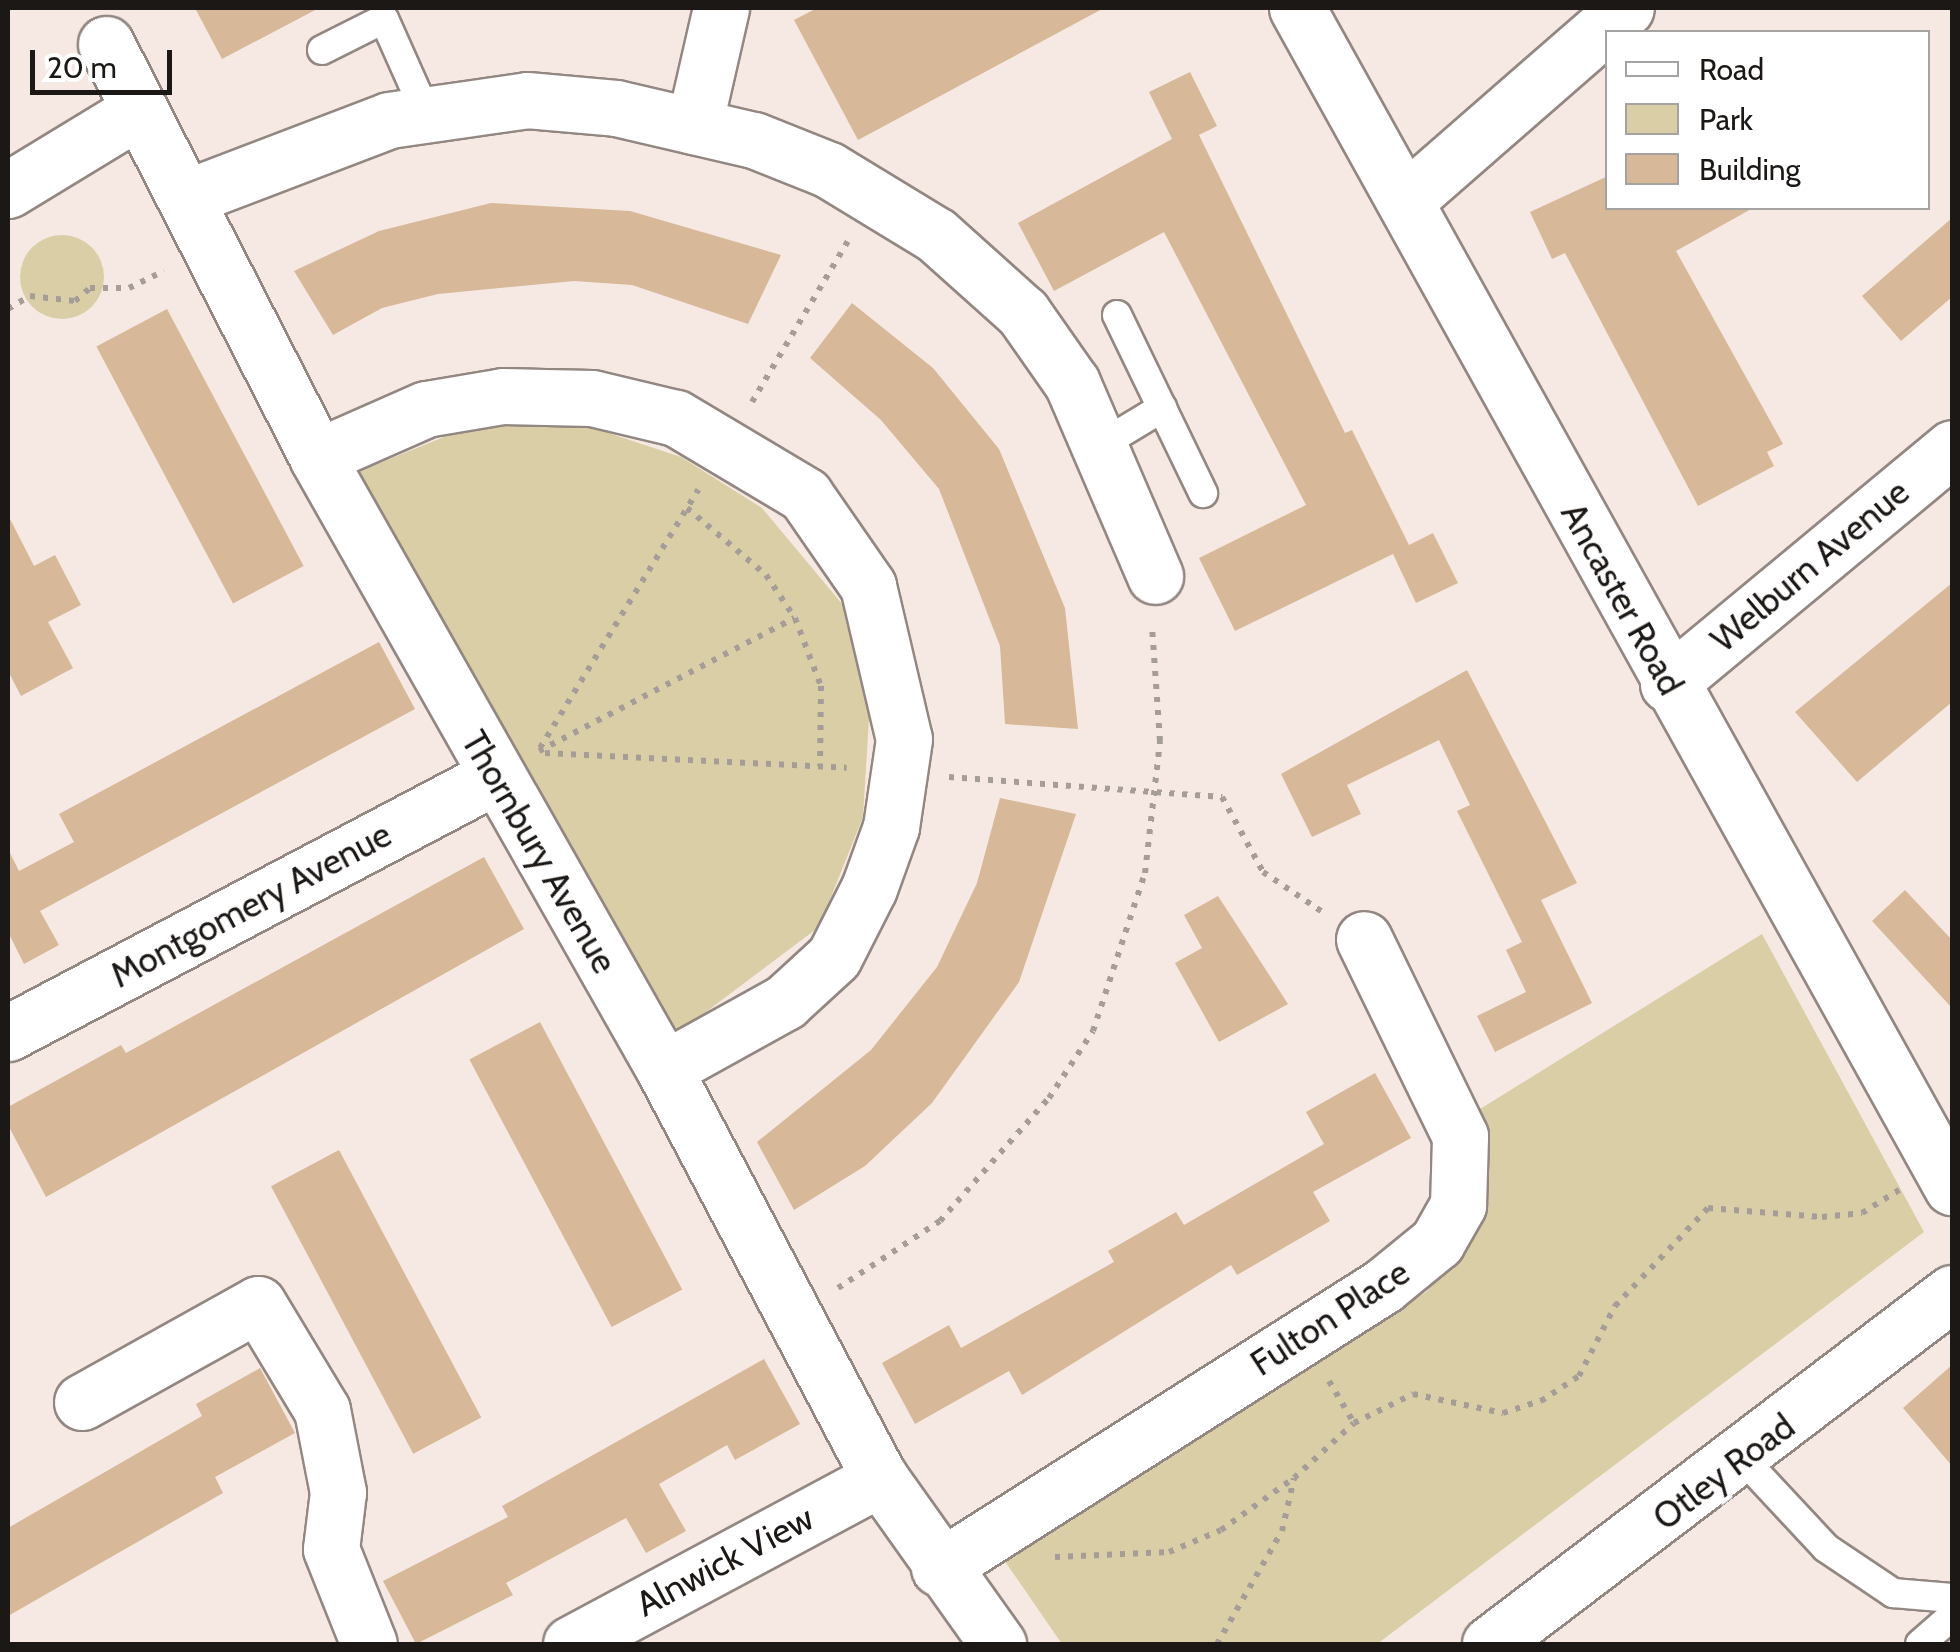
<!DOCTYPE html>
<html>
<head>
<meta charset="utf-8">
<style>
	body { margin:0 }
	#map { position:relative; width:1960px; height:1652px; overflow:hidden; background:#f6e9e3; font-family:Cabin,sans-serif }
	div>[style] { position:absolute }
	[style*='--x'] { left:calc(var(--x)*1px); top:calc(var(--y)*1px); width:calc(var(--w)*1px); rotate:calc(var(--a)*1deg) }
	.green>* { inset:0; background:#dacea7 }
	.round { border-radius:50% }
	.building>* { inset:0; background:#d7b898; transform-origin:0 0 }
	.path>* { height:6px; margin-top:-3px; transform-origin:0; background:repeating-linear-gradient(90deg,#a79d98 0 5px,transparent 0 13px) }
	.roads { filter:drop-shadow(2px 0 #938782) drop-shadow(-2px 0 #938782) drop-shadow(0 2px #938782) drop-shadow(0 -2px #938782) }
	.lane>* { height:28px; margin:-14px; padding:0 14px; transform-origin:14px; border-radius:14px; background:#fff }
	.street>* { height:55px; margin:-27.5px; padding:0 27.5px; transform-origin:27.5px; border-radius:27.5px; background:#fff }
	.highway>* { height:55px; margin:-27.5px; padding:0 27.5px; transform-origin:27.5px; border-radius:27.5px; background:#fff }
	span { translate:-50% -50%; white-space:nowrap; text-align:center; line-height:1.15; -webkit-text-stroke:9px #fff; paint-order:stroke }
	.street-label { font-size:35px; color:#1c1816 }
	.frame { position:absolute; inset:0; border:10px solid #1c1816; pointer-events:none }
	.legend { position:absolute; left:1605px; top:30px; width:325px; height:180px; box-sizing:border-box; background:#fff; border:2px solid #a4a3a2; margin:0; padding:12px 18px; list-style:none; font-size:30px; color:#1c1816 }
	.legend li { display:flex; align-items:center; gap:20px; height:50px }
	.legend b { width:50px; border:2px solid #a4a3a2 }
	.scale { position:absolute; left:30px; top:50px; width:142px; height:45px; box-sizing:border-box; border:5px solid #1c1816; border-top:0; padding-left:12px; font-size:30px; line-height:35px; white-space:nowrap; color:#1c1816; -webkit-text-stroke:8px #fff; paint-order:stroke }
</style>
</head>
<body>
<div id="map">
	<div class="green">
		<div class="round" style="left:20px;top:235px;width:84px;height:84px"></div>
		<div style="clip-path:polygon(478px 423px,581px 424px,681px 457px,762px 508px,848px 611px,869px 719px,863px 817px,819px 927px,674px 1036px,358px 472px)"></div>
		<div style="clip-path:polygon(1762px 934px,1924px 1232px,1377px 1644px,1062px 1644px,1002px 1557px,1426px 1292px,1470px 1242px,1486px 1194px,1472px 1114px)"></div>
	</div>
	<div class="building">
		<div style="clip-path:polygon(195px 8px,319px 8px,222px 59px)"></div>
		<div style="clip-path:polygon(817px 8px,1104px 8px,858px 140px,794px 20px)"></div>
		<div style="clip-path:polygon(1190px 72px,1217px 126px,1199px 135px,1345px 433px,1352px 430px,1409px 545px,1433px 533px,1458px 583px,1416px 603px,1393px 554px,1235px 631px,1199px 558px,1306px 505px,1164px 232px,1054px 291px,1018px 223px,1172px 139px,1149px 92px)"></div>
		<div style="clip-path:polygon(1608px 176px,1608px 208px,1753px 208px,1676px 251px,1783px 444px,1767px 452px,1774px 466px,1698px 506px,1565px 253px,1552px 259px,1530px 212px)"></div>
		<div style="clip-path:polygon(491px 203px,630px 211px,781px 255px,748px 324px,632px 285px,574px 281px,438px 294px,382px 308px,333px 335px,294px 271px,379px 231px)"></div>
		<div style="clip-path:polygon(1952px 218px,1952px 297px,1901px 341px,1862px 296px)"></div>
		<div style="clip-path:polygon(852px 303px,933px 368px,999px 449px,1065px 608px,1078px 729px,1005px 724px,1000px 646px,939px 489px,881px 420px,810px 358px)"></div>
		<div style="left:167px;top:309px;width:291px;height:80px;rotate:62deg"></div>
		<div style="clip-path:polygon(8px 515px,34px 566px,55px 555px,81px 605px,48px 622px,73px 668px,21px 696px,8px 671px)"></div>
		<div style="clip-path:polygon(1952px 583px,1952px 702px,1857px 782px,1795px 712px)"></div>
		<div style="clip-path:polygon(379px 642px,415px 709px,40px 911px,59px 945px,24px 964px,8px 932px,8px 849px,19px 871px,74px 842px,59px 814px)"></div>
		<div style="clip-path:polygon(1467px 670px,1577px 883px,1541px 900px,1592px 1003px,1495px 1052px,1477px 1016px,1526px 992px,1506px 950px,1522px 942px,1457px 811px,1470px 805px,1439px 740px,1347px 785px,1361px 814px,1312px 837px,1281px 774px)"></div>
		<div style="clip-path:polygon(1000px 798px,1076px 814px,1019px 982px,932px 1103px,865px 1166px,794px 1210px,757px 1142px,871px 1050px,937px 967px,977px 883px)"></div>
		<div style="clip-path:polygon(484px 857px,524px 929px,46px 1197px,8px 1125px,8px 1107px,121px 1045px,126px 1053px)"></div>
		<div style="clip-path:polygon(1905px 890px,1952px 940px,1952px 1008px,1872px 921px)"></div>
		<div style="clip-path:polygon(1218px 896px,1288px 1004px,1219px 1042px,1175px 963px,1202px 948px,1184px 915px)"></div>
		<div style="left:540px;top:1022px;width:303px;height:80px;rotate:62deg"></div>
		<div style="clip-path:polygon(1375px 1073px,1411px 1138px,1313px 1192px,1330px 1221px,1237px 1275px,1231px 1265px,1022px 1395px,1009px 1371px,915px 1424px,882px 1363px,949px 1325px,961px 1348px,1114px 1262px,1108px 1251px,1176px 1212px,1184px 1225px,1324px 1144px,1306px 1112px)"></div>
		<div style="left:339px;top:1150px;width:303px;height:77px;rotate:62deg"></div>
		<div style="clip-path:polygon(764px 1359px,800px 1424px,735px 1460px,727px 1445px,659px 1484px,686px 1531px,646px 1553px,626px 1518px,506px 1583px,513px 1595px,416px 1644px,383px 1581px,508px 1517px,502px 1506px)"></div>
		<div style="clip-path:polygon(1952px 1365px,1952px 1466px,1903px 1408px)"></div>
		<div style="clip-path:polygon(260px 1368px,295px 1433px,215px 1477px,223px 1493px,8px 1616px,8px 1528px,202px 1416px,196px 1404px)"></div>
	</div>
	<div class="path">
		<div style="--x:8;--y:309;--w:26;--a:-31"></div>
		<div style="--x:30;--y:296;--w:45;--a:6.3"></div>
		<div style="--x:75;--y:301;--w:20;--a:-41"></div>
		<div style="--x:90;--y:288;--w:39;--a:0"></div>
		<div style="--x:129;--y:288;--w:39;--a:-26"></div>
		<div style="--x:752;--y:402;--w:187;--a:-59.2"></div>
		<div style="--x:687;--y:508;--w:104;--a:40.3"></div>
		<div style="--x:766;--y:575;--w:52;--a:56"></div>
		<div style="--x:795;--y:618;--w:73;--a:69.1"></div>
		<div style="--x:821;--y:686;--w:80;--a:90.7"></div>
		<div style="--x:540;--y:748;--w:303;--a:-58.5"></div>
		<div style="--x:539;--y:751;--w:288;--a:-27.5"></div>
		<div style="--x:545;--y:753;--w:302;--a:2.8"></div>
		<div style="--x:949;--y:777;--w:274;--a:4.2"></div>
		<div style="--x:1222;--y:797;--w:85;--a:61.3"></div>
		<div style="--x:1263;--y:872;--w:73;--a:33.9"></div>
		<div style="--x:838;--y:1288;--w:122;--a:-33.3"></div>
		<div style="--x:940;--y:1221;--w:164;--a:-48.5"></div>
		<div style="--x:1049;--y:1098;--w:80;--a:-56.7"></div>
		<div style="--x:1093;--y:1031;--w:166;--a:-71.8"></div>
		<div style="--x:1145;--y:873;--w:133;--a:-83.5"></div>
		<div style="--x:1160;--y:741;--w:115;--a:-94"></div>
		<div style="--x:1329;--y:1381;--w:49;--a:59.2"></div>
		<div style="--x:1055;--y:1557;--w:114;--a:-2.5"></div>
		<div style="--x:1169;--y:1552;--w:56;--a:-22.9"></div>
		<div style="--x:1221;--y:1530;--w:90;--a:-35.5"></div>
		<div style="--x:1217;--y:1644;--w:130;--a:-60.1"></div>
		<div style="--x:1282;--y:1531;--w:54;--a:-77.2"></div>
		<div style="--x:1294;--y:1478;--w:81;--a:-42.5"></div>
		<div style="--x:1354;--y:1423;--w:66;--a:-26.2"></div>
		<div style="--x:1413;--y:1394;--w:92;--a:11.9"></div>
		<div style="--x:1503;--y:1413;--w:40;--a:-18"></div>
		<div style="--x:1541;--y:1401;--w:45;--a:-33.3"></div>
		<div style="--x:1579;--y:1376;--w:79;--a:-62.8"></div>
		<div style="--x:1615;--y:1306;--w:135;--a:-46.5"></div>
		<div style="--x:1708;--y:1208;--w:114;--a:4.5"></div>
		<div style="--x:1822;--y:1217;--w:40;--a:-5.7"></div>
		<div style="--x:1862;--y:1213;--w:44;--a:-31.9"></div>
	</div>
	<div class="roads">
		<div class="lane">
			<div style="--x:322;--y:50;--w:69;--a:-26.6"></div>
			<div style="--x:384;--y:19;--w:101;--a:66"></div>
			<div style="--x:1117;--y:315;--w:198;--a:64.2"></div>
			<div style="--x:1099;--y:446;--w:74;--a:-31.1"></div>
			<div style="--x:1744;--y:1460;--w:120;--a:47"></div>
			<div style="--x:1826;--y:1548;--w:81;--a:33.9"></div>
			<div style="--x:1893;--y:1593;--w:59;--a:4.8"></div>
			<div style="--x:1920;--y:1644;--w:43;--a:-41.2"></div>
		</div>
		<div class="street">
			<div style="--x:1297;--y:8;--w:1349;--a:60.95"></div>
			<div style="--x:106;--y:44;--w:464;--a:62.9"></div>
			<div style="--x:317;--y:457;--w:704;--a:60.45"></div>
			<div style="--x:664;--y:1069;--w:463;--a:62.2"></div>
			<div style="--x:880;--y:1478;--w:204;--a:54.6"></div>
			<div style="--x:694;--y:126;--w:121;--a:-77.1"></div>
			<div style="--x:8;--y:190;--w:152;--a:-31.3"></div>
			<div style="--x:185;--y:198;--w:218;--a:-20.9"></div>
			<div style="--x:389;--y:120;--w:139;--a:-8.2"></div>
			<div style="--x:527;--y:100;--w:89;--a:5.1"></div>
			<div style="--x:616;--y:108;--w:142;--a:13.1"></div>
			<div style="--x:754;--y:140;--w:81;--a:21.8"></div>
			<div style="--x:829;--y:170;--w:125;--a:31.3"></div>
			<div style="--x:936;--y:235;--w:117;--a:41.9"></div>
			<div style="--x:1023;--y:313;--w:85;--a:55"></div>
			<div style="--x:1072;--y:383;--w:210;--a:66.7"></div>
			<div style="--x:1405;--y:201;--w:293;--a:-41.1"></div>
			<div style="--x:317;--y:457;--w:119;--a:-23.8"></div>
			<div style="--x:426;--y:409;--w:78;--a:-9.6"></div>
			<div style="--x:503;--y:396;--w:89;--a:1.3"></div>
			<div style="--x:592;--y:398;--w:86;--a:13.4"></div>
			<div style="--x:676;--y:418;--w:150;--a:30.8"></div>
			<div style="--x:805;--y:495;--w:111;--a:55.3"></div>
			<div style="--x:868;--y:586;--w:157;--a:76.8"></div>
			<div style="--x:904;--y:739;--w:89;--a:98.4"></div>
			<div style="--x:891;--y:827;--w:65;--a:109.8"></div>
			<div style="--x:869;--y:888;--w:77;--a:116.9"></div>
			<div style="--x:834;--y:957;--w:67;--a:137.4"></div>
			<div style="--x:785;--y:1002;--w:138;--a:151"></div>
			<div style="--x:1668;--y:684;--w:369;--a:-39.7"></div>
			<div style="--x:8;--y:1033;--w:549;--a:-27.78"></div>
			<div style="--x:82;--y:1402;--w:201;--a:-29.1"></div>
			<div style="--x:258;--y:1304;--w:124;--a:58.9"></div>
			<div style="--x:322;--y:1410;--w:84;--a:79"></div>
			<div style="--x:338;--y:1492;--w:57;--a:97"></div>
			<div style="--x:331;--y:1549;--w:102;--a:68.2"></div>
			<div style="--x:939;--y:1568;--w:526;--a:-32.42"></div>
			<div style="--x:1383;--y:1286;--w:70;--a:-39.2"></div>
			<div style="--x:1437;--y:1242;--w:43;--a:-60.4"></div>
			<div style="--x:1458;--y:1205;--w:69;--a:-88.3"></div>
			<div style="--x:1460;--y:1136;--w:219;--a:-116"></div>
			<div style="--x:571;--y:1644;--w:351;--a:-28.2"></div>
		</div>
		<div class="highway">
			<div style="--x:1490;--y:1644;--w:580;--a:-37.23"></div>
		</div>
	</div>
	<div class="street-label">
		<span style="left:1810px;top:566px;rotate:-40deg">Welburn Avenue</span>
		<span style="left:1622px;top:599px;rotate:61deg">Ancaster Road</span>
		<span style="left:539px;top:852px;rotate:60deg">Thornbury Avenue</span>
		<span style="left:251px;top:905px;rotate:-28deg">Montgomery Avenue</span>
		<span style="left:1330px;top:1318px;rotate:-33deg">Fulton Place</span>
		<span style="left:1724px;top:1472px;rotate:-37deg">Otley Road</span>
		<span style="left:725px;top:1561px;rotate:-28deg">Alnwick View</span>
	</div>
	<div class="frame"></div>
	<ul class="legend">
	<li><b style="height:12px;background:#fff"></b>Road</li>
	<li><b style="height:28px;background:#dacea7"></b>Park</li>
	<li><b style="height:28px;background:#d7b898"></b>Building</li>
	</ul>
	<div class="scale">20 m</div>
</div>
</body>
</html>
